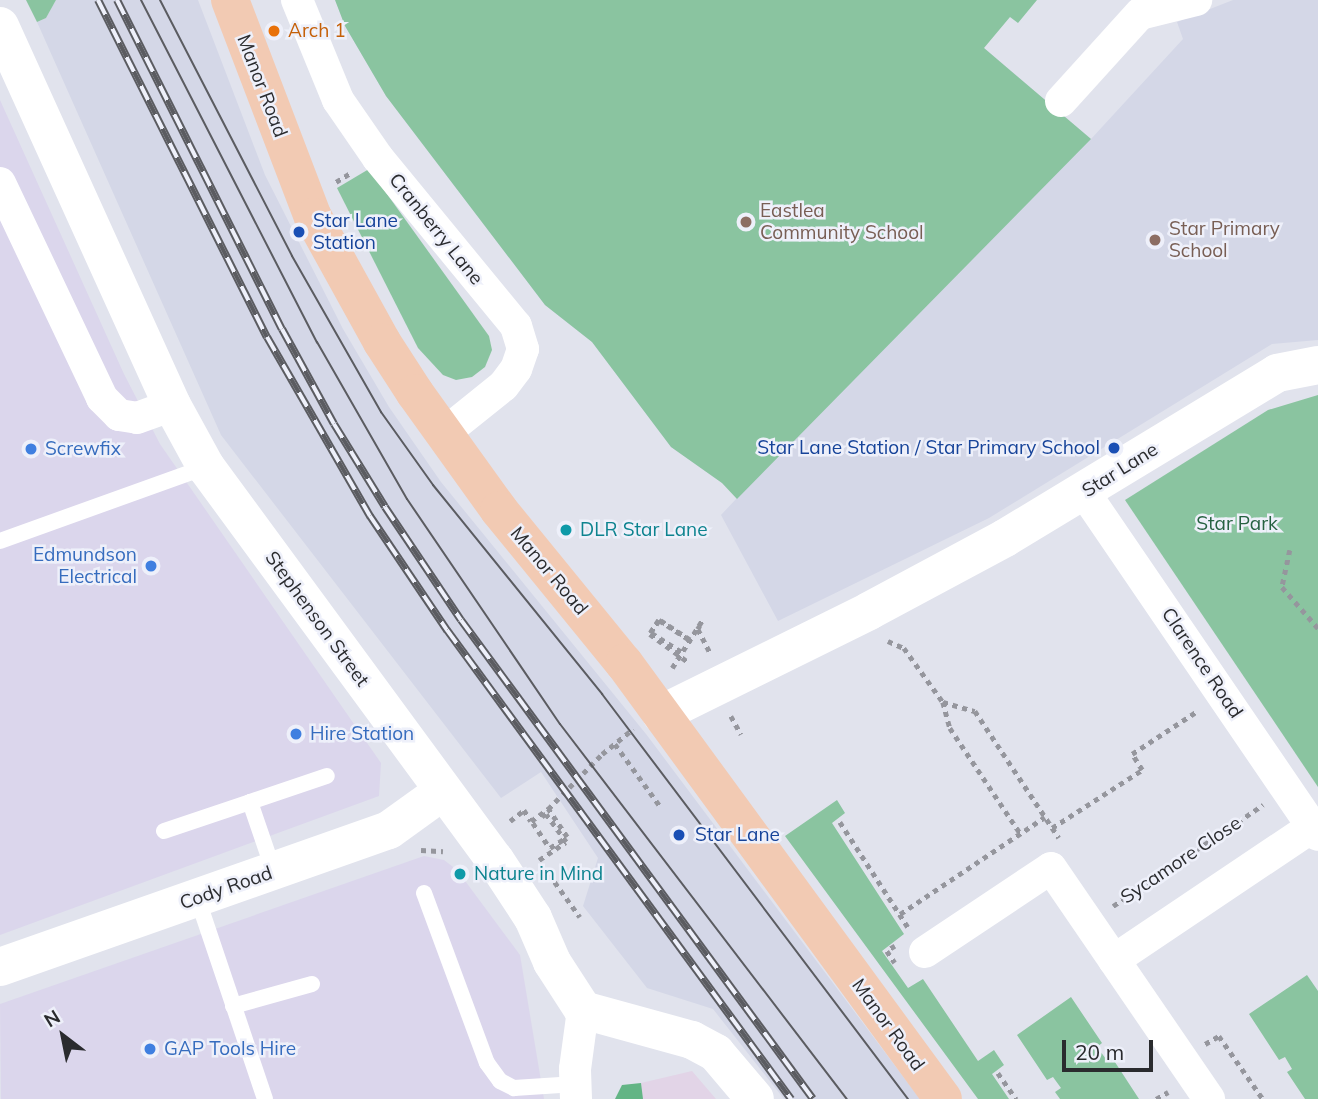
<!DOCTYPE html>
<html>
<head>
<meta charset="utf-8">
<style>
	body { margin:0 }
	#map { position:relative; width:1318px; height:1099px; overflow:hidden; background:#e1e3ed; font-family:Mulish,sans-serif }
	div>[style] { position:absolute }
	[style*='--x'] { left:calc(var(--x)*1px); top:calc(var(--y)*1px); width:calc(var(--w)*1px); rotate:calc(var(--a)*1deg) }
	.commercial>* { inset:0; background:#dbd6ec }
	.industrial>* { inset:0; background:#e2d4e7 }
	.built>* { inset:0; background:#d4d7e7 }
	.green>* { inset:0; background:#8ac4a0 }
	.forest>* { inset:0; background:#63b585 }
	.path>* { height:4.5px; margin-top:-2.25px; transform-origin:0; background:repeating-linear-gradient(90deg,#95969d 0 5px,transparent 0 10px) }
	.lane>* { height:16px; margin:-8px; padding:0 8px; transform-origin:8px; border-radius:8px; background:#fff }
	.street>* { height:32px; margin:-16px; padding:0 16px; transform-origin:16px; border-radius:16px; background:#fff }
	.secondary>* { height:38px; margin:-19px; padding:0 19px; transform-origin:19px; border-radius:19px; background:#fff }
	.primary>* { height:38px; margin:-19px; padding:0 19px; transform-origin:19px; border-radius:19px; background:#f2cab3 }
	.tram>* { height:2px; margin:-1px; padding:0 1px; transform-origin:1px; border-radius:1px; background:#5b5c61 }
	.rail>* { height:8px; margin-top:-4px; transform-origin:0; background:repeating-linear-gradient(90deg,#eef0fa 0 16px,#5b5c61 0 32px); box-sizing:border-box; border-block:2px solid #5b5c61 }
	.dots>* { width:19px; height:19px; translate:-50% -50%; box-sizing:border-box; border:4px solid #eef0fa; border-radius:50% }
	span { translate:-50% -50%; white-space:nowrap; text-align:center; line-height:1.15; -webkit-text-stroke:5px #eef0fa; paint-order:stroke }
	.food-label { font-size:19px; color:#c56008 }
	.left { translate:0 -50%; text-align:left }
	.street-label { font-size:19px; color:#2a2b2e }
	.education-label { font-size:19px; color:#785e54 }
	.transit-label { font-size:19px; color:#164399 }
	.right { translate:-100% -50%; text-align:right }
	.shop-label { font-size:19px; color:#366cbe }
	.park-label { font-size:19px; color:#266241 }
	.culture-label { font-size:19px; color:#0d838f }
	.north { position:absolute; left:28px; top:1001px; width:70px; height:70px; -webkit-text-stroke:5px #eef0fa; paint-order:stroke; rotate:328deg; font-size:19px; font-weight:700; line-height:28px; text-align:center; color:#2a2b2e }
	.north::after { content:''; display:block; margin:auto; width:24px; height:32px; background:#2a2b2e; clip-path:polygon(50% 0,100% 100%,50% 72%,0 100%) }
	.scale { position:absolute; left:1062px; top:1040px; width:91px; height:32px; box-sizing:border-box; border:4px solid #2a2b2e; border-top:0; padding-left:9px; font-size:21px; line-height:24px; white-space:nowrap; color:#2a2b2e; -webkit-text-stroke:5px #eef0fa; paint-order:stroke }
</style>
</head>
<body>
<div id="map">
	<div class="commercial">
		<div style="clip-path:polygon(0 100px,124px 374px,160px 444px,381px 763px,379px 796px,0 935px)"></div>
		<div style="clip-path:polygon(424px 856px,444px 860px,457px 870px,520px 955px,544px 1099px,1px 1099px,0 1004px)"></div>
	</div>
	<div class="industrial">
		<div style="clip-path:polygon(692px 1071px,716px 1099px,642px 1099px,641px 1083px)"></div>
	</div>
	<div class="built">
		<div style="clip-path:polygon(56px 0,198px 0,265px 175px,343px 329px,389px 407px,441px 482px,646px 734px,920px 1099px,784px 1099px,713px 1009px,647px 988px,583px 906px,598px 858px,541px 772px,501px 798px,221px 435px,37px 22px,46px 18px)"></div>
		<div style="clip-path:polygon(335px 0,950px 19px,1091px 139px,1183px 39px,1177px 22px,1233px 0,1318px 0,1318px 340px,1272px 344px,989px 518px,778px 621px,721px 515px,737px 498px,722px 483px,671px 447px,592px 342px,545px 305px,386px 96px,345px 26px)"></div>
	</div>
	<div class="green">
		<div style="clip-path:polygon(26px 0,56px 0,46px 18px,37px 22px)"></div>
		<div style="clip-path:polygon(335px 0,1037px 0,1018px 23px,1010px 17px,984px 48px,1091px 139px,737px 499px,722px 483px,671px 447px,592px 342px,545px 305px,386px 96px,345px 26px)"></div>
		<div style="clip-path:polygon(369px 169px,489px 336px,492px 350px,485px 367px,472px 377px,456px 380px,443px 375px,418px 348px,337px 188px)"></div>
		<div style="clip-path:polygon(1318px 395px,1318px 787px,1125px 500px,1268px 410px)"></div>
		<div style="clip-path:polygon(837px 800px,845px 813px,832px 823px,904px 934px,882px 951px,908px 988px,923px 979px,978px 1061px,994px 1050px,1004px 1065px,992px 1074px,1009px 1099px,978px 1099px,785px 836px)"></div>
		<div style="clip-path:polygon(1307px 975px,1318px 991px,1318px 1099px,1305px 1099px,1287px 1072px,1292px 1069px,1285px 1057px,1279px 1060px,1249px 1014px)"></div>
		<div style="clip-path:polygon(1071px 997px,1102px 1043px,1097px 1047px,1106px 1059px,1111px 1056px,1139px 1099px,1060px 1099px,1055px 1092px,1061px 1088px,1053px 1077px,1047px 1080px,1017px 1035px)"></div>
	</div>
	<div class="forest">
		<div style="clip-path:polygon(641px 1083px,643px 1099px,615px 1099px,622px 1085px)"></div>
	</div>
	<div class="path">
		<div style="--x:336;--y:182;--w:19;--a:-32"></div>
		<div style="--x:1290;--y:550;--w:38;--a:102"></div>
		<div style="--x:1282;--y:587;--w:55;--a:48.7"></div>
		<div style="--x:700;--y:626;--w:4;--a:124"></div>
		<div style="--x:698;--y:629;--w:27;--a:63"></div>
		<div style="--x:888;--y:641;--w:17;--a:24"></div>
		<div style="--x:904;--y:648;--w:67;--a:54.2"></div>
		<div style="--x:943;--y:702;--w:27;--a:75"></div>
		<div style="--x:950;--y:728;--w:126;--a:56.3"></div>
		<div style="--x:688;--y:642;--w:3;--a:-45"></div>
		<div style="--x:690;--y:640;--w:37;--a:-147"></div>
		<div style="--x:659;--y:620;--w:17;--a:123"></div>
		<div style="--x:650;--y:634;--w:47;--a:36.4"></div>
		<div style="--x:681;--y:652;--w:36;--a:-148"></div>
		<div style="--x:650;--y:633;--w:16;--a:-55"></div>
		<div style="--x:659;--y:620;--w:37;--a:33"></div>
		<div style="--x:672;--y:668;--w:58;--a:-57.7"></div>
		<div style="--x:943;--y:702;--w:33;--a:16"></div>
		<div style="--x:975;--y:711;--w:152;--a:56.5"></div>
		<div style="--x:731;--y:716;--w:21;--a:61"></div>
		<div style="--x:615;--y:744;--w:77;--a:54"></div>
		<div style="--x:510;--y:821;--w:18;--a:-38"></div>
		<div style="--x:524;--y:810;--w:13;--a:58"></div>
		<div style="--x:531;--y:821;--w:21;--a:-35"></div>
		<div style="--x:548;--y:809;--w:77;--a:-45.5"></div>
		<div style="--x:602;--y:754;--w:40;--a:-39"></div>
		<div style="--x:535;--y:822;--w:2;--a:153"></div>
		<div style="--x:533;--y:823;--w:30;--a:56"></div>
		<div style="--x:550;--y:848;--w:20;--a:-33"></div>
		<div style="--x:567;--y:837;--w:34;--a:-124"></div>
		<div style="--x:840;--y:822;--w:125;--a:57.1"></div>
		<div style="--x:1052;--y:828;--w:107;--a:-32.8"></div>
		<div style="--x:1142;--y:770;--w:19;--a:-122"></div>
		<div style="--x:1132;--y:754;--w:77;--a:-33.3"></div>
		<div style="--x:421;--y:850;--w:22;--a:3"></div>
		<div style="--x:539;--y:860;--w:32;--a:-34"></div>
		<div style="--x:566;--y:842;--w:34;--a:-126"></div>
		<div style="--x:546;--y:814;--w:5;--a:143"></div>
		<div style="--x:549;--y:874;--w:53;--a:54.2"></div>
		<div style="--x:1113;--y:906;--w:181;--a:-34"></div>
		<div style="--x:900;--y:914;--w:174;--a:-33.8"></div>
		<div style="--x:895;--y:946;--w:9;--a:148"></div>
		<div style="--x:887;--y:951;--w:14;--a:56"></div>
		<div style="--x:1205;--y:1044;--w:16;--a:-30"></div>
		<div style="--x:1219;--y:1036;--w:77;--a:55.1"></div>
		<div style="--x:998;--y:1073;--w:32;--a:55"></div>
		<div style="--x:1156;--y:1099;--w:14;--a:-30"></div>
	</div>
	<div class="lane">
		<div style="--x:0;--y:541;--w:218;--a:-19.8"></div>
		<div style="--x:164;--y:831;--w:91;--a:-18.6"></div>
		<div style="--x:274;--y:872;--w:74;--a:-108.9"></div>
		<div style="--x:250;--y:802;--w:81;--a:-18.7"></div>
		<div style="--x:424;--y:893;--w:181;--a:69.7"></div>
		<div style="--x:487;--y:1063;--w:22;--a:54"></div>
		<div style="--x:500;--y:1081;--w:16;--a:27"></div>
		<div style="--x:514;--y:1088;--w:62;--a:-3.7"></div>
		<div style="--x:197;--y:897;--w:213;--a:71.4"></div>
		<div style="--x:233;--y:1006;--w:82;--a:-15.6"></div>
	</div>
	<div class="street">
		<div style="--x:297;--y:0;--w:108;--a:67.7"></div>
		<div style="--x:338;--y:100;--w:70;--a:55.4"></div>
		<div style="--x:378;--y:158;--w:217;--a:50.6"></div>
		<div style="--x:516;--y:326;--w:24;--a:73"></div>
		<div style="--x:523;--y:349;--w:21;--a:109"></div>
		<div style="--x:516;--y:369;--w:21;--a:127"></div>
		<div style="--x:503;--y:386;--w:78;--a:141.2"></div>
		<div style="--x:1061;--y:101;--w:118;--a:-47.8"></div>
		<div style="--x:1140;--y:14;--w:58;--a:-14"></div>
		<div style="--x:0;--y:183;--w:238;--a:64.6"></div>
		<div style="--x:102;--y:398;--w:24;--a:45"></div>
		<div style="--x:119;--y:415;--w:18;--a:9"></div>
		<div style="--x:137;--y:418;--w:37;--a:-20"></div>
		<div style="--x:1084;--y:492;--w:415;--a:55.7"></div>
		<div style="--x:925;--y:952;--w:151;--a:-33.7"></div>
		<div style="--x:1051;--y:868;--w:280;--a:55.6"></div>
		<div style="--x:1114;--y:960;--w:239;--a:-33.9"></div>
		<div style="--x:576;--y:1099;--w:30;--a:-92"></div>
		<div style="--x:575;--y:1069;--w:60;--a:-82.3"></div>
	</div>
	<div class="secondary">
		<div style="--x:0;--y:26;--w:416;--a:65.6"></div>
		<div style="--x:172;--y:405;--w:71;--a:61.3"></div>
		<div style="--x:206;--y:467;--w:488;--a:53.7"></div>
		<div style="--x:495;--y:860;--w:69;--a:56.8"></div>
		<div style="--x:533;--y:918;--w:48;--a:66.6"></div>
		<div style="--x:552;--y:962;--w:57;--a:57.1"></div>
		<div style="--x:583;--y:1010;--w:113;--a:15.4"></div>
		<div style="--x:692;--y:1040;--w:27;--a:28"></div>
		<div style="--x:716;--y:1053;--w:60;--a:49.7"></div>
		<div style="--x:661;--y:714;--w:232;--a:-26.3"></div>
		<div style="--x:869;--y:611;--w:154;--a:-28.2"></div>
		<div style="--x:1005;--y:538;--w:318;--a:-31.2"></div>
		<div style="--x:1277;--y:373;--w:42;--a:-11"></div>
		<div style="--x:0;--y:967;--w:412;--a:-19.4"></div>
		<div style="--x:389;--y:830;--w:67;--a:-35.8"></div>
	</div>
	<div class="primary">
		<div style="--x:230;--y:0;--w:232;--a:69.1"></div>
		<div style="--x:313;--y:217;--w:143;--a:61.1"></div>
		<div style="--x:382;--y:342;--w:61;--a:57.1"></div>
		<div style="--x:415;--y:393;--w:144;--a:54.3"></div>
		<div style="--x:499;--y:510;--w:198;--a:50.8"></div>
		<div style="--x:624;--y:663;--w:540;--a:53.81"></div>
	</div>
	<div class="tram">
		<div style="--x:141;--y:0;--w:385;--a:62.8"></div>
		<div style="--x:317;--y:342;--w:181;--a:60.2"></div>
		<div style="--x:407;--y:499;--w:272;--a:55.8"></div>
		<div style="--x:560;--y:724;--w:472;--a:52.6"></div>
		<div style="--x:160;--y:0;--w:288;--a:62.7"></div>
		<div style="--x:292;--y:256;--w:180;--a:60.3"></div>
		<div style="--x:381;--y:412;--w:90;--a:54.5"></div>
		<div style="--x:433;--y:485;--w:269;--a:51"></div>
		<div style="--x:602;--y:694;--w:508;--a:52.93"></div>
	</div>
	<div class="rail">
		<div style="--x:98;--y:0;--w:377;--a:63.4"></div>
		<div style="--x:267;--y:337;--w:207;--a:60.1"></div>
		<div style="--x:370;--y:516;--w:138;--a:56"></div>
		<div style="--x:447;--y:630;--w:582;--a:53.74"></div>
		<div style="--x:117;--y:0;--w:368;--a:63.4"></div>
		<div style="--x:282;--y:329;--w:108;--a:61.3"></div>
		<div style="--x:334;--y:424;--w:97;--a:58.4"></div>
		<div style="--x:385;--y:507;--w:136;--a:56.1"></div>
		<div style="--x:461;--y:620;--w:594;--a:53.69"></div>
	</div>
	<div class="dots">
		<div style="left:274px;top:31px;background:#e8710a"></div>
		<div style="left:746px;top:222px;background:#8d6e63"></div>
		<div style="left:299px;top:232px;background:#1a4fb4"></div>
		<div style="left:1155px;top:240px;background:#8d6e63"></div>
		<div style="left:1114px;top:448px;background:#1a4fb4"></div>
		<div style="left:31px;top:449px;background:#3f7fe0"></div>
		<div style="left:566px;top:530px;background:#0f9aa8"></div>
		<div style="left:151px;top:566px;background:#3f7fe0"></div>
		<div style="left:296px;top:734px;background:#3f7fe0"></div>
		<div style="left:679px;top:835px;background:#1a4fb4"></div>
		<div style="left:460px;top:874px;background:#0f9aa8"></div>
		<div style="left:150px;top:1049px;background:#3f7fe0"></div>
	</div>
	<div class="food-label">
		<span class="left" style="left:288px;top:31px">Arch 1</span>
	</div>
	<div class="street-label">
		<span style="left:262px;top:86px;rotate:69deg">Manor Road</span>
		<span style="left:436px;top:229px;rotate:51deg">Cranberry Lane</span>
		<span style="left:1120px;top:470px;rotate:-32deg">Star Lane</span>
		<span style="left:549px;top:571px;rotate:50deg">Manor Road</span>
		<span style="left:317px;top:619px;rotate:54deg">Stephenson Street</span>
		<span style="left:1202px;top:663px;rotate:56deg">Clarence Road</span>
		<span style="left:1181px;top:860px;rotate:-34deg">Sycamore Close</span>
		<span style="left:226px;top:888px;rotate:-19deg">Cody Road</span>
		<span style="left:888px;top:1025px;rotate:54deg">Manor Road</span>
	</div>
	<div class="education-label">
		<span class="left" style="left:760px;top:222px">Eastlea<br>Community School</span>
		<span class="left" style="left:1169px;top:240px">Star Primary<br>School</span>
	</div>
	<div class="transit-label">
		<span class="left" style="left:313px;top:232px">Star Lane<br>Station</span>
		<span class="right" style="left:1100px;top:448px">Star Lane Station / Star Primary School</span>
		<span class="left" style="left:695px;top:835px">Star Lane</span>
	</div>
	<div class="shop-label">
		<span class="left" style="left:45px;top:449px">Screwfix</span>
		<span class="right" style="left:137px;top:566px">Edmundson<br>Electrical</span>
		<span class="left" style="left:310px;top:734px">Hire Station</span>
		<span class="left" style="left:164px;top:1049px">GAP Tools Hire</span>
	</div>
	<div class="park-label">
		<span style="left:1237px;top:524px">Star Park</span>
	</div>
	<div class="culture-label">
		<span class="left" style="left:580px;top:530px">DLR Star Lane</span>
		<span class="left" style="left:474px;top:874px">Nature in Mind</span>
	</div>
	<div class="north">N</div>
	<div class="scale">20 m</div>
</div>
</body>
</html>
